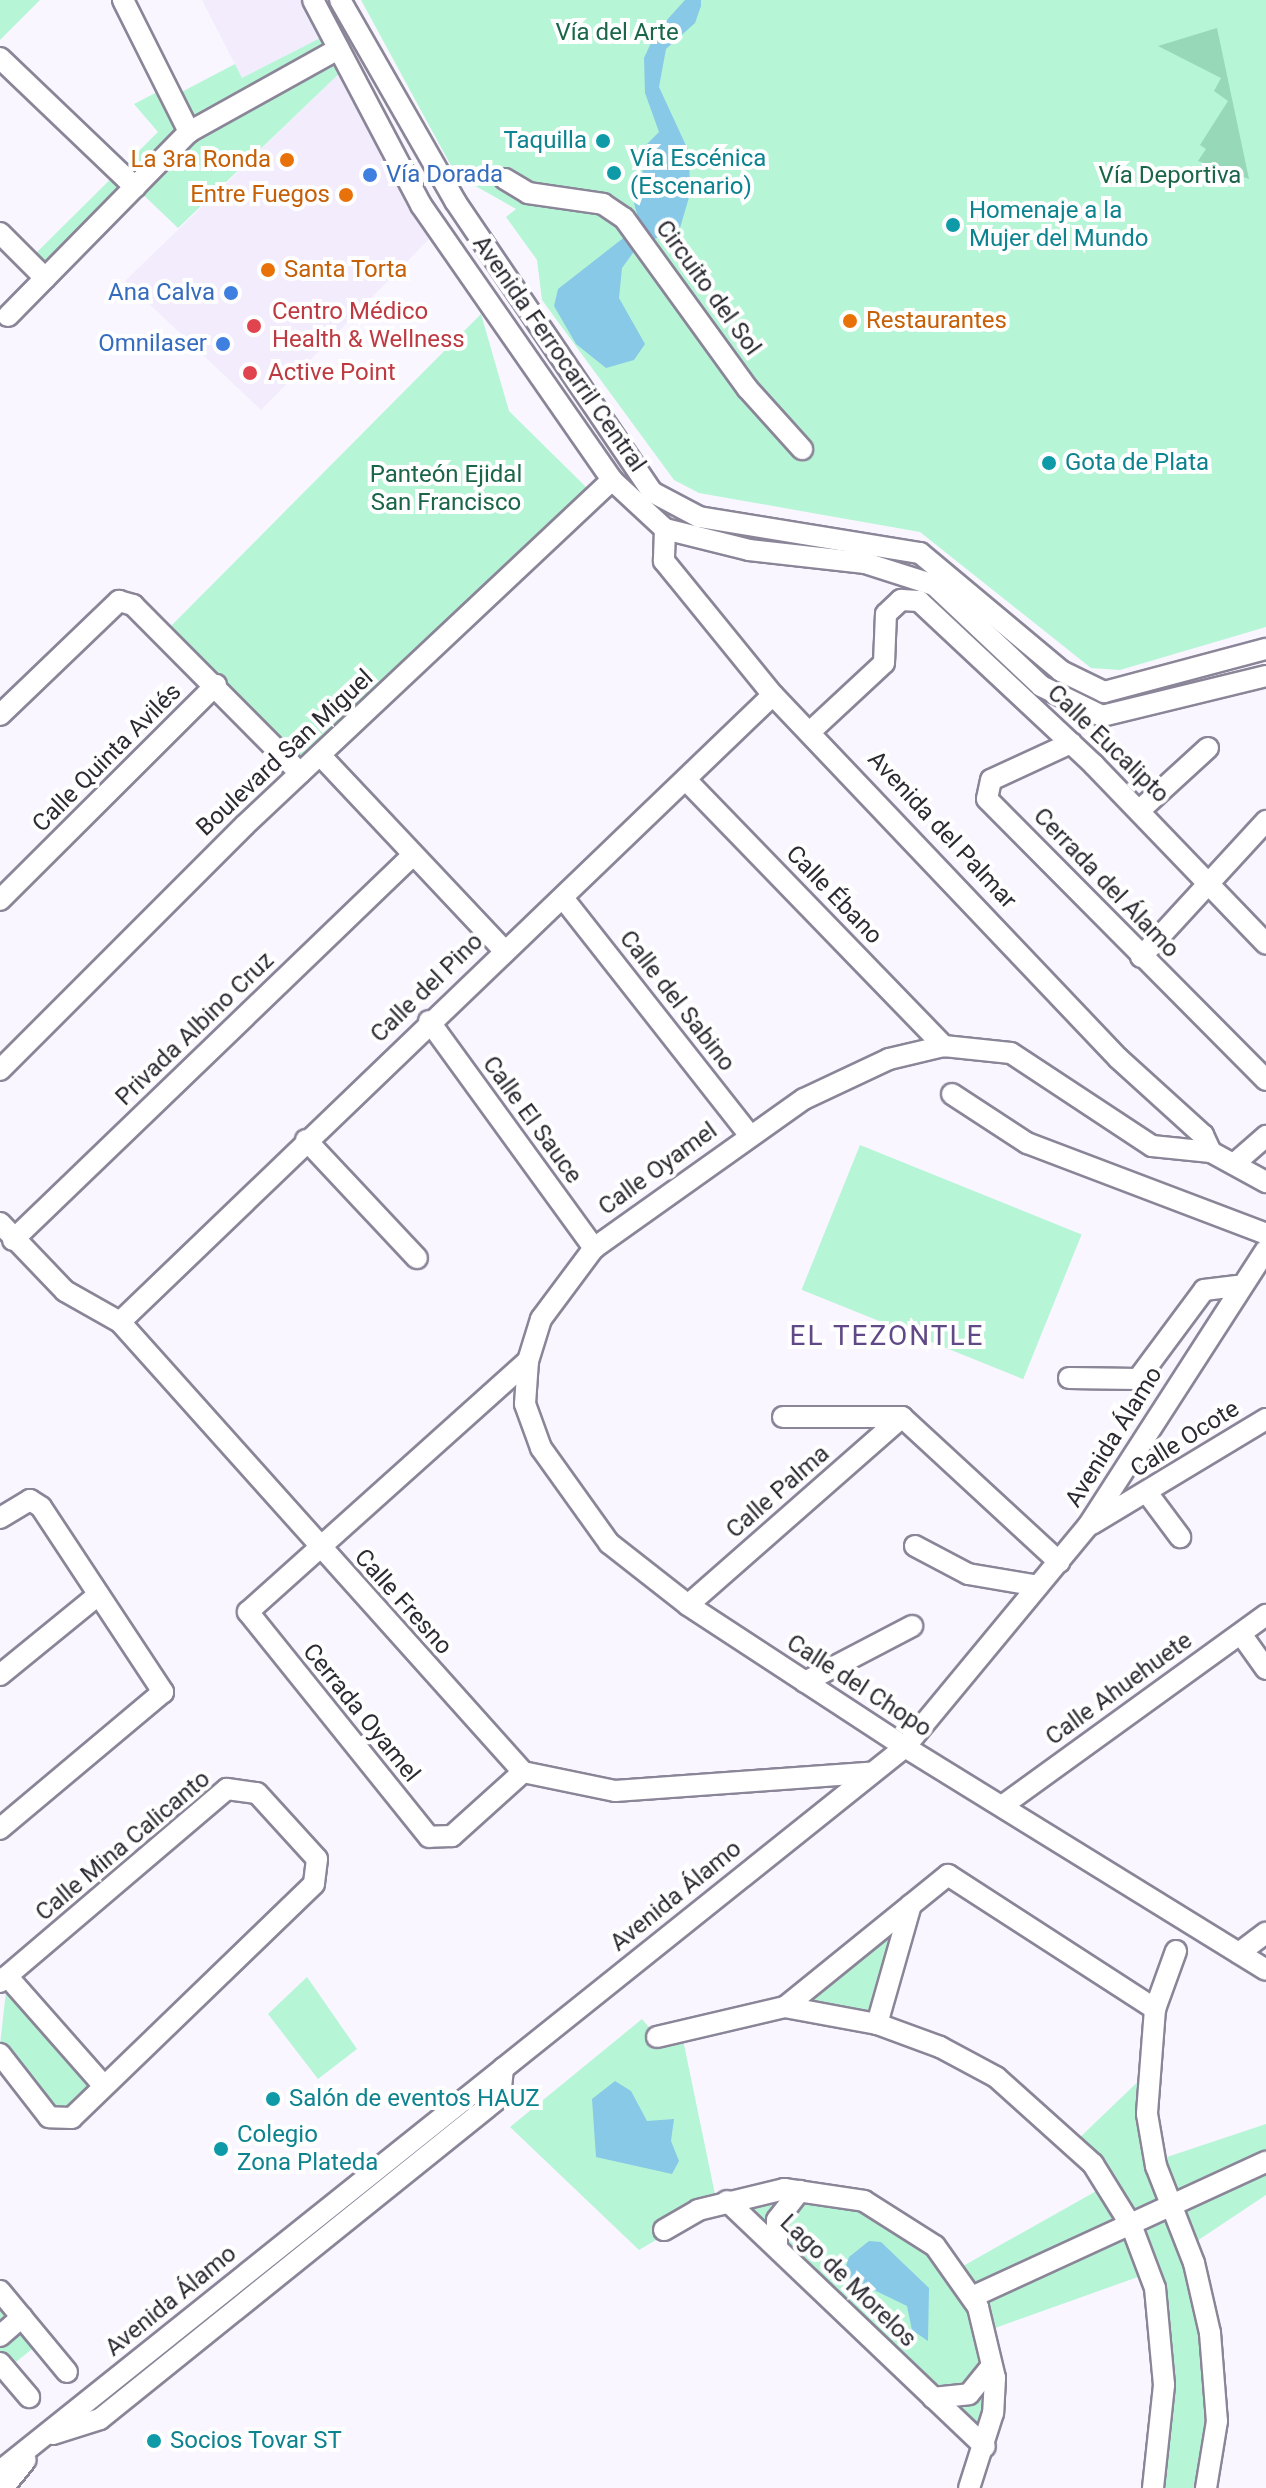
<!DOCTYPE html>
<html>
<head>
<meta charset="utf-8">
<style>
	body { margin:0 }
	#map { position:relative; width:1266px; height:2488px; overflow:hidden; background:#f9f6ff; font-family:Roboto,sans-serif }
	div>[style] { position:absolute }
	[style*='--x'] { left:calc(var(--x)*1px); top:calc(var(--y)*1px); width:calc(var(--w)*1px); rotate:calc(var(--a)*1deg) }
	.built>* { inset:0; background:#f2ecfd }
	.green>* { inset:0; background:#b7f5d7; transform-origin:0 0 }
	.forest>* { inset:0; background:#97d8b9 }
	.water>* { inset:0; background:#87c9e6 }
	.roads { filter:drop-shadow(2px 0 #8b8598) drop-shadow(-2px 0 #8b8598) drop-shadow(0 2px #8b8598) drop-shadow(0 -2px #8b8598) }
	.minor>* { height:20px; margin:-10px; padding:0 10px; transform-origin:10px; border-radius:10px; background:#fff }
	.dots>* { width:22px; height:22px; translate:-50% -50%; box-sizing:border-box; border:4px solid #fff; border-radius:50% }
	span { translate:-50% -50%; white-space:nowrap; text-align:center; line-height:1.15; -webkit-text-stroke:8px #fff; paint-order:stroke }
	.park-label { font-size:24px; color:#1b664a }
	.culture-label { font-size:24px; color:#0d838f }
	.right { translate:-100% -50%; text-align:right }
	.left { translate:0 -50%; text-align:left }
	.food-label { font-size:24px; color:#c56008 }
	.shop-label { font-size:24px; color:#366cbe }
	.street-label { font-size:24px; color:#2c2a32 }
	.health-label { font-size:24px; color:#be3a42 }
	.quarter-label { font-size:28px; color:#604987; letter-spacing:2px }
</style>
</head>
<body>
<div id="map">
	<div class="built">
		<div style="clip-path:polygon(202px 0,313px 0,330px 33px,242px 78px)"></div>
		<div style="clip-path:polygon(347px 66px,439px 229px,261px 410px,125px 281px)"></div>
	</div>
	<div class="green">
		<div style="clip-path:polygon(0 0,40px 0,0 40px)"></div>
		<div style="clip-path:polygon(361px 0,1266px 0,1266px 627px,1120px 670px,1091px 668px,920px 532px,699px 493px,674px 480px,542px 300px,537px 260px,506px 217px,516px 209px,456px 175px)"></div>
		<div style="clip-path:polygon(330px 33px,347px 66px,178px 228px,135px 187px,45px 278px,28px 261px,158px 132px,134px 104px,167px 87px,172px 97px,235px 64px,242px 78px)"></div>
		<div style="clip-path:polygon(481px 314px,509px 411px,588px 489px,307px 765px,169px 628px)"></div>
		<div style="left:860px;top:1145px;width:239px;height:156px;rotate:22deg"></div>
		<div style="clip-path:polygon(911px 1905px,877px 2024px,785px 2007px)"></div>
		<div style="clip-path:polygon(307px 1977px,357px 2049px,318px 2079px,268px 2014px)"></div>
		<div style="clip-path:polygon(6px 1991px,93px 2089px,60px 2117px,0 2045px)"></div>
		<div style="clip-path:polygon(642px 2019px,657px 2037px,681px 2030px,717px 2204px,639px 2250px,510px 2127px)"></div>
		<div style="clip-path:polygon(1149px 2071px,1155px 2161px,1266px 2124px,1266px 2195px,1188px 2247px,1210px 2333px,1206px 2488px,1153px 2488px,1163px 2420px,1149px 2273px,984px 2332px,985px 2447px,738px 2197px,836px 2195px,956px 2270px,1107px 2185px,1073px 2144px)"></div>
		<div style="clip-path:polygon(0 2291px,42px 2341px,6px 2370px,0 2363px)"></div>
	</div>
	<div class="forest">
		<div style="clip-path:polygon(1217px 28px,1249px 179px,1198px 161px,1206px 149px,1200px 145px,1228px 101px,1214px 91px,1221px 78px,1158px 46px)"></div>
	</div>
	<div class="water">
		<div style="clip-path:polygon(685px 0,701px 0,701px 6px,695px 23px,666px 49px,659px 87px,689px 152px,690px 194px,680px 228px,638px 246px,622px 268px,619px 298px,645px 344px,634px 360px,606px 368px,576px 344px,554px 306px,558px 289px,640px 225px,634px 203px,643px 174px,639px 152px,659px 132px,645px 93px,644px 58px,656px 32px)"></div>
		<div style="clip-path:polygon(615px 2081px,631px 2091px,647px 2121px,674px 2119px,671px 2141px,679px 2161px,672px 2174px,596px 2157px,592px 2099px)"></div>
		<div style="clip-path:polygon(869px 2241px,881px 2242px,929px 2288px,928px 2341px,912px 2330px,907px 2306px,843px 2275px,849px 2257px)"></div>
	</div>
	<div class="roads">
		<div class="minor">
			<div style="--x:123;--y:0;--w:148;--a:63.4"></div>
			<div style="--x:313;--y:0;--w:232;--a:62.2"></div>
			<div style="--x:421;--y:205;--w:335;--a:55.2"></div>
			<div style="--x:612;--y:480;--w:72;--a:42.8"></div>
			<div style="--x:665;--y:529;--w:87;--a:14"></div>
			<div style="--x:749;--y:550;--w:117;--a:6.4"></div>
			<div style="--x:865;--y:563;--w:72;--a:17.7"></div>
			<div style="--x:934;--y:585;--w:147;--a:43.3"></div>
			<div style="--x:1041;--y:686;--w:68;--a:26.2"></div>
			<div style="--x:1102;--y:716;--w:169;--a:-13.7"></div>
			<div style="--x:340;--y:0;--w:232;--a:60.2"></div>
			<div style="--x:455;--y:201;--w:351;--a:55.9"></div>
			<div style="--x:652;--y:492;--w:53;--a:28"></div>
			<div style="--x:699;--y:517;--w:224;--a:9.3"></div>
			<div style="--x:920;--y:553;--w:184;--a:39.9"></div>
			<div style="--x:1061;--y:671;--w:48;--a:26"></div>
			<div style="--x:1104;--y:692;--w:168;--a:-14.9"></div>
			<div style="--x:0;--y:58;--w:187;--a:43.7"></div>
			<div style="--x:505;--y:179;--w:27;--a:31"></div>
			<div style="--x:528;--y:193;--w:76;--a:8.3"></div>
			<div style="--x:603;--y:204;--w:25;--a:34"></div>
			<div style="--x:624;--y:218;--w:211;--a:54.1"></div>
			<div style="--x:748;--y:389;--w:81;--a:48"></div>
			<div style="--x:0;--y:233;--w:64;--a:45"></div>
			<div style="--x:8;--y:316;--w:258;--a:-45.5"></div>
			<div style="--x:189;--y:132;--w:171;--a:-29.1"></div>
			<div style="--x:665;--y:529;--w:32;--a:92"></div>
			<div style="--x:664;--y:561;--w:173;--a:50.9"></div>
			<div style="--x:773;--y:695;--w:501;--a:46.46"></div>
			<div style="--x:1118;--y:1058;--w:115;--a:42.2"></div>
			<div style="--x:1203;--y:1135;--w:19;--a:65"></div>
			<div style="--x:0;--y:715;--w:165;--a:-43.8"></div>
			<div style="--x:119;--y:601;--w:15;--a:16"></div>
			<div style="--x:133;--y:605;--w:237;--a:45.2"></div>
			<div style="--x:812;--y:730;--w:98;--a:-42.9"></div>
			<div style="--x:884;--y:663;--w:49;--a:-87.7"></div>
			<div style="--x:886;--y:614;--w:21;--a:-43"></div>
			<div style="--x:901;--y:600;--w:18;--a:3"></div>
			<div style="--x:919;--y:601;--w:240;--a:43.1"></div>
			<div style="--x:1094;--y:765;--w:248;--a:46.1"></div>
			<div style="--x:1071;--y:743;--w:88;--a:155.2"></div>
			<div style="--x:991;--y:780;--w:19;--a:102"></div>
			<div style="--x:987;--y:799;--w:396;--a:45.2"></div>
			<div style="--x:320;--y:755;--w:268;--a:46.7"></div>
			<div style="--x:686;--y:780;--w:371;--a:45.9"></div>
			<div style="--x:1140;--y:810;--w:92;--a:-42.4"></div>
			<div style="--x:563;--y:898;--w:303;--a:51.8"></div>
			<div style="--x:0;--y:900;--w:305;--a:-44.9"></div>
			<div style="--x:1141;--y:957;--w:185;--a:-47.4"></div>
			<div style="--x:429;--y:1021;--w:281;--a:54"></div>
			<div style="--x:0;--y:1070;--w:346;--a:-45"></div>
			<div style="--x:245;--y:825;--w:504;--a:-43.23"></div>
			<div style="--x:952;--y:1094;--w:90;--a:33.2"></div>
			<div style="--x:1027;--y:1143;--w:256;--a:20.8"></div>
			<div style="--x:306;--y:1140;--w:162;--a:46.8"></div>
			<div style="--x:1211;--y:1152;--w:63;--a:28.6"></div>
			<div style="--x:1234;--y:1164;--w:43;--a:-41.2"></div>
			<div style="--x:0;--y:1223;--w:94;--a:46.3"></div>
			<div style="--x:65;--y:1291;--w:63;--a:29.4"></div>
			<div style="--x:120;--y:1322;--w:604;--a:48.15"></div>
			<div style="--x:523;--y:1772;--w:94;--a:11.7"></div>
			<div style="--x:615;--y:1791;--w:255;--a:-4.1"></div>
			<div style="--x:13;--y:1240;--w:555;--a:-43.91"></div>
			<div style="--x:120;--y:1322;--w:905;--a:-43.84"></div>
			<div style="--x:528;--y:1361;--w:43;--a:94"></div>
			<div style="--x:525;--y:1404;--w:47;--a:70"></div>
			<div style="--x:541;--y:1448;--w:117;--a:54.4"></div>
			<div style="--x:609;--y:1543;--w:100;--a:38.1"></div>
			<div style="--x:688;--y:1605;--w:259;--a:33.2"></div>
			<div style="--x:905;--y:1747;--w:424;--a:31.7"></div>
			<div style="--x:1069;--y:1378;--w:69;--a:0.8"></div>
			<div style="--x:1138;--y:1379;--w:111;--a:-53.4"></div>
			<div style="--x:1204;--y:1290;--w:33;--a:-7"></div>
			<div style="--x:783;--y:1417;--w:119;--a:0"></div>
			<div style="--x:902;--y:1417;--w:214;--a:42.7"></div>
			<div style="--x:1148;--y:1494;--w:54;--a:53.3"></div>
			<div style="--x:0;--y:1518;--w:35;--a:-31"></div>
			<div style="--x:30;--y:1500;--w:13;--a:32"></div>
			<div style="--x:41;--y:1507;--w:222;--a:56.6"></div>
			<div style="--x:163;--y:1692;--w:213;--a:140"></div>
			<div style="--x:1092;--y:1524;--w:203;--a:-31.1"></div>
			<div style="--x:915;--y:1546;--w:60;--a:27.8"></div>
			<div style="--x:968;--y:1574;--w:71;--a:9.7"></div>
			<div style="--x:688;--y:1605;--w:285;--a:-41.3"></div>
			<div style="--x:1241;--y:1634;--w:43;--a:54.5"></div>
			<div style="--x:0;--y:1675;--w:127;--a:-39.2"></div>
			<div style="--x:805;--y:1682;--w:121;--a:-27.6"></div>
			<div style="--x:523;--y:1772;--w:96;--a:138"></div>
			<div style="--x:452;--y:1836;--w:23;--a:178"></div>
			<div style="--x:429;--y:1837;--w:289;--a:-128.8"></div>
			<div style="--x:248;--y:1612;--w:376;--a:-41.9"></div>
			<div style="--x:528;--y:1361;--w:44;--a:-72.8"></div>
			<div style="--x:541;--y:1319;--w:89;--a:-53.3"></div>
			<div style="--x:594;--y:1248;--w:257;--a:-35.4"></div>
			<div style="--x:804;--y:1099;--w:94;--a:-25.2"></div>
			<div style="--x:889;--y:1059;--w:57;--a:-13.3"></div>
			<div style="--x:944;--y:1046;--w:67;--a:6"></div>
			<div style="--x:1011;--y:1053;--w:169;--a:33.4"></div>
			<div style="--x:1152;--y:1146;--w:59;--a:5.8"></div>
			<div style="--x:1002;--y:1806;--w:326;--a:-35.9"></div>
			<div style="--x:1176;--y:1951;--w:62;--a:109.9"></div>
			<div style="--x:1155;--y:2009;--w:105;--a:94.4"></div>
			<div style="--x:1147;--y:2114;--w:53;--a:80.2"></div>
			<div style="--x:1156;--y:2166;--w:104;--a:68.6"></div>
			<div style="--x:1194;--y:2263;--w:72;--a:77.1"></div>
			<div style="--x:1210;--y:2333;--w:88;--a:85.5"></div>
			<div style="--x:1217;--y:2421;--w:68;--a:99.3"></div>
			<div style="--x:1239;--y:1953;--w:34;--a:-37"></div>
			<div style="--x:7;--y:1976;--w:145;--a:48.6"></div>
			<div style="--x:0;--y:1982;--w:298;--a:-40.4"></div>
			<div style="--x:227;--y:1789;--w:30;--a:8"></div>
			<div style="--x:257;--y:1793;--w:89;--a:47.7"></div>
			<div style="--x:317;--y:1859;--w:25;--a:97"></div>
			<div style="--x:314;--y:1884;--w:337;--a:136"></div>
			<div style="--x:72;--y:2118;--w:23;--a:-178"></div>
			<div style="--x:49;--y:2117;--w:80;--a:-127.9"></div>
			<div style="--x:877;--y:2024;--w:124;--a:-74.1"></div>
			<div style="--x:657;--y:2037;--w:131;--a:-13.2"></div>
			<div style="--x:727;--y:2201;--w:356;--a:43.6"></div>
			<div style="--x:664;--y:2230;--w:39;--a:-30"></div>
			<div style="--x:698;--y:2210;--w:89;--a:-13.7"></div>
			<div style="--x:784;--y:2189;--w:81;--a:8.5"></div>
			<div style="--x:864;--y:2201;--w:84;--a:32.4"></div>
			<div style="--x:935;--y:2246;--w:75;--a:54.8"></div>
			<div style="--x:978;--y:2307;--w:73;--a:76.5"></div>
			<div style="--x:995;--y:2378;--w:35;--a:93"></div>
			<div style="--x:993;--y:2413;--w:79;--a:107.7"></div>
			<div style="--x:777;--y:2248;--w:28;--a:-90"></div>
			<div style="--x:777;--y:2220;--w:37;--a:-52"></div>
			<div style="--x:0;--y:2291;--w:105;--a:50.4"></div>
			<div style="--x:972;--y:2297;--w:324;--a:-24.7"></div>
			<div style="--x:0;--y:2336;--w:29;--a:-41"></div>
			<div style="--x:0;--y:2363;--w:45;--a:49.5"></div>
			<div style="--x:933;--y:2398;--w:36;--a:-6"></div>
			<div style="--x:969;--y:2394;--w:36;--a:-51"></div>
			<div style="--x:53;--y:2434;--w:49;--a:-17.7"></div>
			<div style="--x:100;--y:2419;--w:514;--a:-38.83"></div>
			<div style="--x:500;--y:2097;--w:29;--a:-84"></div>
			<div style="--x:0;--y:2471;--w:1159;--a:-38.66"></div>
			<div style="--x:905;--y:1747;--w:287;--a:-50.4"></div>
			<div style="--x:1088;--y:1526;--w:328;--a:-57.2"></div>
			<div style="--x:3;--y:2488;--w:36;--a:-51"></div>
			<div style="--x:1153;--y:2488;--w:104;--a:-83.9"></div>
			<div style="--x:1164;--y:2385;--w:97;--a:-95.3"></div>
			<div style="--x:1155;--y:2288;--w:65;--a:-110.7"></div>
			<div style="--x:1132;--y:2227;--w:74;--a:-121.8"></div>
			<div style="--x:1093;--y:2164;--w:130;--a:-138.1"></div>
			<div style="--x:996;--y:2077;--w:64;--a:-151.8"></div>
			<div style="--x:940;--y:2047;--w:67;--a:-159.9"></div>
			<div style="--x:877;--y:2024;--w:94;--a:-169.5"></div>
			<div style="--x:785;--y:2007;--w:210;--a:-39"></div>
			<div style="--x:948;--y:1875;--w:247;--a:32.9"></div>
		</div>
	</div>
	<div class="dots">
		<div style="left:603px;top:141px;background:#0f9aa8"></div>
		<div style="left:287px;top:160px;background:#e8710a"></div>
		<div style="left:614px;top:173px;background:#0f9aa8"></div>
		<div style="left:370px;top:175px;background:#3f7fe0"></div>
		<div style="left:346px;top:195px;background:#e8710a"></div>
		<div style="left:953px;top:225px;background:#0f9aa8"></div>
		<div style="left:268px;top:270px;background:#e8710a"></div>
		<div style="left:231px;top:293px;background:#3f7fe0"></div>
		<div style="left:850px;top:321px;background:#e8710a"></div>
		<div style="left:254px;top:326px;background:#e0444e"></div>
		<div style="left:223px;top:344px;background:#3f7fe0"></div>
		<div style="left:250px;top:373px;background:#e0444e"></div>
		<div style="left:1049px;top:463px;background:#0f9aa8"></div>
		<div style="left:273px;top:2099px;background:#0f9aa8"></div>
		<div style="left:221px;top:2149px;background:#0f9aa8"></div>
		<div style="left:154px;top:2441px;background:#0f9aa8"></div>
	</div>
	<div class="park-label">
		<span style="left:617px;top:33px">Vía del Arte</span>
		<span style="left:1170px;top:176px">Vía Deportiva</span>
		<span style="left:446px;top:489px">Panteón Ejidal<br>San Francisco</span>
	</div>
	<div class="culture-label">
		<span class="right" style="left:587px;top:141px">Taquilla</span>
		<span class="left" style="left:630px;top:173px">Vía Escénica<br>(Escenario)</span>
		<span class="left" style="left:969px;top:225px">Homenaje a la<br>Mujer del Mundo</span>
		<span class="left" style="left:1065px;top:463px">Gota de Plata</span>
		<span class="left" style="left:289px;top:2099px">Salón de eventos HAUZ</span>
		<span class="left" style="left:237px;top:2149px">Colegio<br>Zona Plateda</span>
		<span class="left" style="left:170px;top:2441px">Socios Tovar ST</span>
	</div>
	<div class="food-label">
		<span class="right" style="left:271px;top:160px">La 3ra Ronda</span>
		<span class="right" style="left:330px;top:195px">Entre Fuegos</span>
		<span class="left" style="left:284px;top:270px">Santa Torta</span>
		<span class="left" style="left:866px;top:321px">Restaurantes</span>
	</div>
	<div class="shop-label">
		<span class="left" style="left:386px;top:175px">Vía Dorada</span>
		<span class="right" style="left:215px;top:293px">Ana Calva</span>
		<span class="right" style="left:207px;top:344px">Omnilaser</span>
	</div>
	<div class="street-label">
		<span style="left:708px;top:288px;rotate:54deg">Circuito del Sol</span>
		<span style="left:559px;top:354px;rotate:55deg">Avenida Ferrocarril Central</span>
		<span style="left:1108px;top:744px;rotate:44deg">Calle Eucalipto</span>
		<span style="left:285px;top:753px;rotate:-43deg">Boulevard San Miguel</span>
		<span style="left:107px;top:758px;rotate:-45deg">Calle Quinta Avilés</span>
		<span style="left:942px;top:830px;rotate:47deg">Avenida del Palmar</span>
		<span style="left:1106px;top:883px;rotate:46deg">Cerrada del Álamo</span>
		<span style="left:834px;top:895px;rotate:46deg">Calle Ébano</span>
		<span style="left:427px;top:988px;rotate:-44deg">Calle del Pino</span>
		<span style="left:677px;top:1001px;rotate:52deg">Calle del Sabino</span>
		<span style="left:195px;top:1029px;rotate:-44deg">Privada Albino Cruz</span>
		<span style="left:532px;top:1120px;rotate:54deg">Calle El Sauce</span>
		<span style="left:658px;top:1169px;rotate:-36deg">Calle Oyamel</span>
		<span style="left:1114px;top:1437px;rotate:-58deg">Avenida Álamo</span>
		<span style="left:1185px;top:1439px;rotate:-32deg">Calle Ocote</span>
		<span style="left:778px;top:1492px;rotate:-41deg">Calle Palma</span>
		<span style="left:403px;top:1602px;rotate:48deg">Calle Fresno</span>
		<span style="left:859px;top:1686px;rotate:33deg">Calle del Chopo</span>
		<span style="left:1119px;top:1689px;rotate:-36deg">Calle Ahuehuete</span>
		<span style="left:361px;top:1713px;rotate:51deg">Cerrada Oyamel</span>
		<span style="left:123px;top:1846px;rotate:-40deg">Calle Mina Calicanto</span>
		<span style="left:676px;top:1896px;rotate:-39deg">Avenida Álamo</span>
		<span style="left:848px;top:2281px;rotate:44deg">Lago de Morelos</span>
		<span style="left:171px;top:2301px;rotate:-39deg">Avenida Álamo</span>
	</div>
	<div class="health-label">
		<span class="left" style="left:272px;top:326px">Centro Médico<br>Health &amp; Wellness</span>
		<span class="left" style="left:268px;top:373px">Active Point</span>
	</div>
	<div class="quarter-label">
		<span style="left:887px;top:1336px">EL TEZONTLE</span>
	</div>
</div>
</body>
</html>
